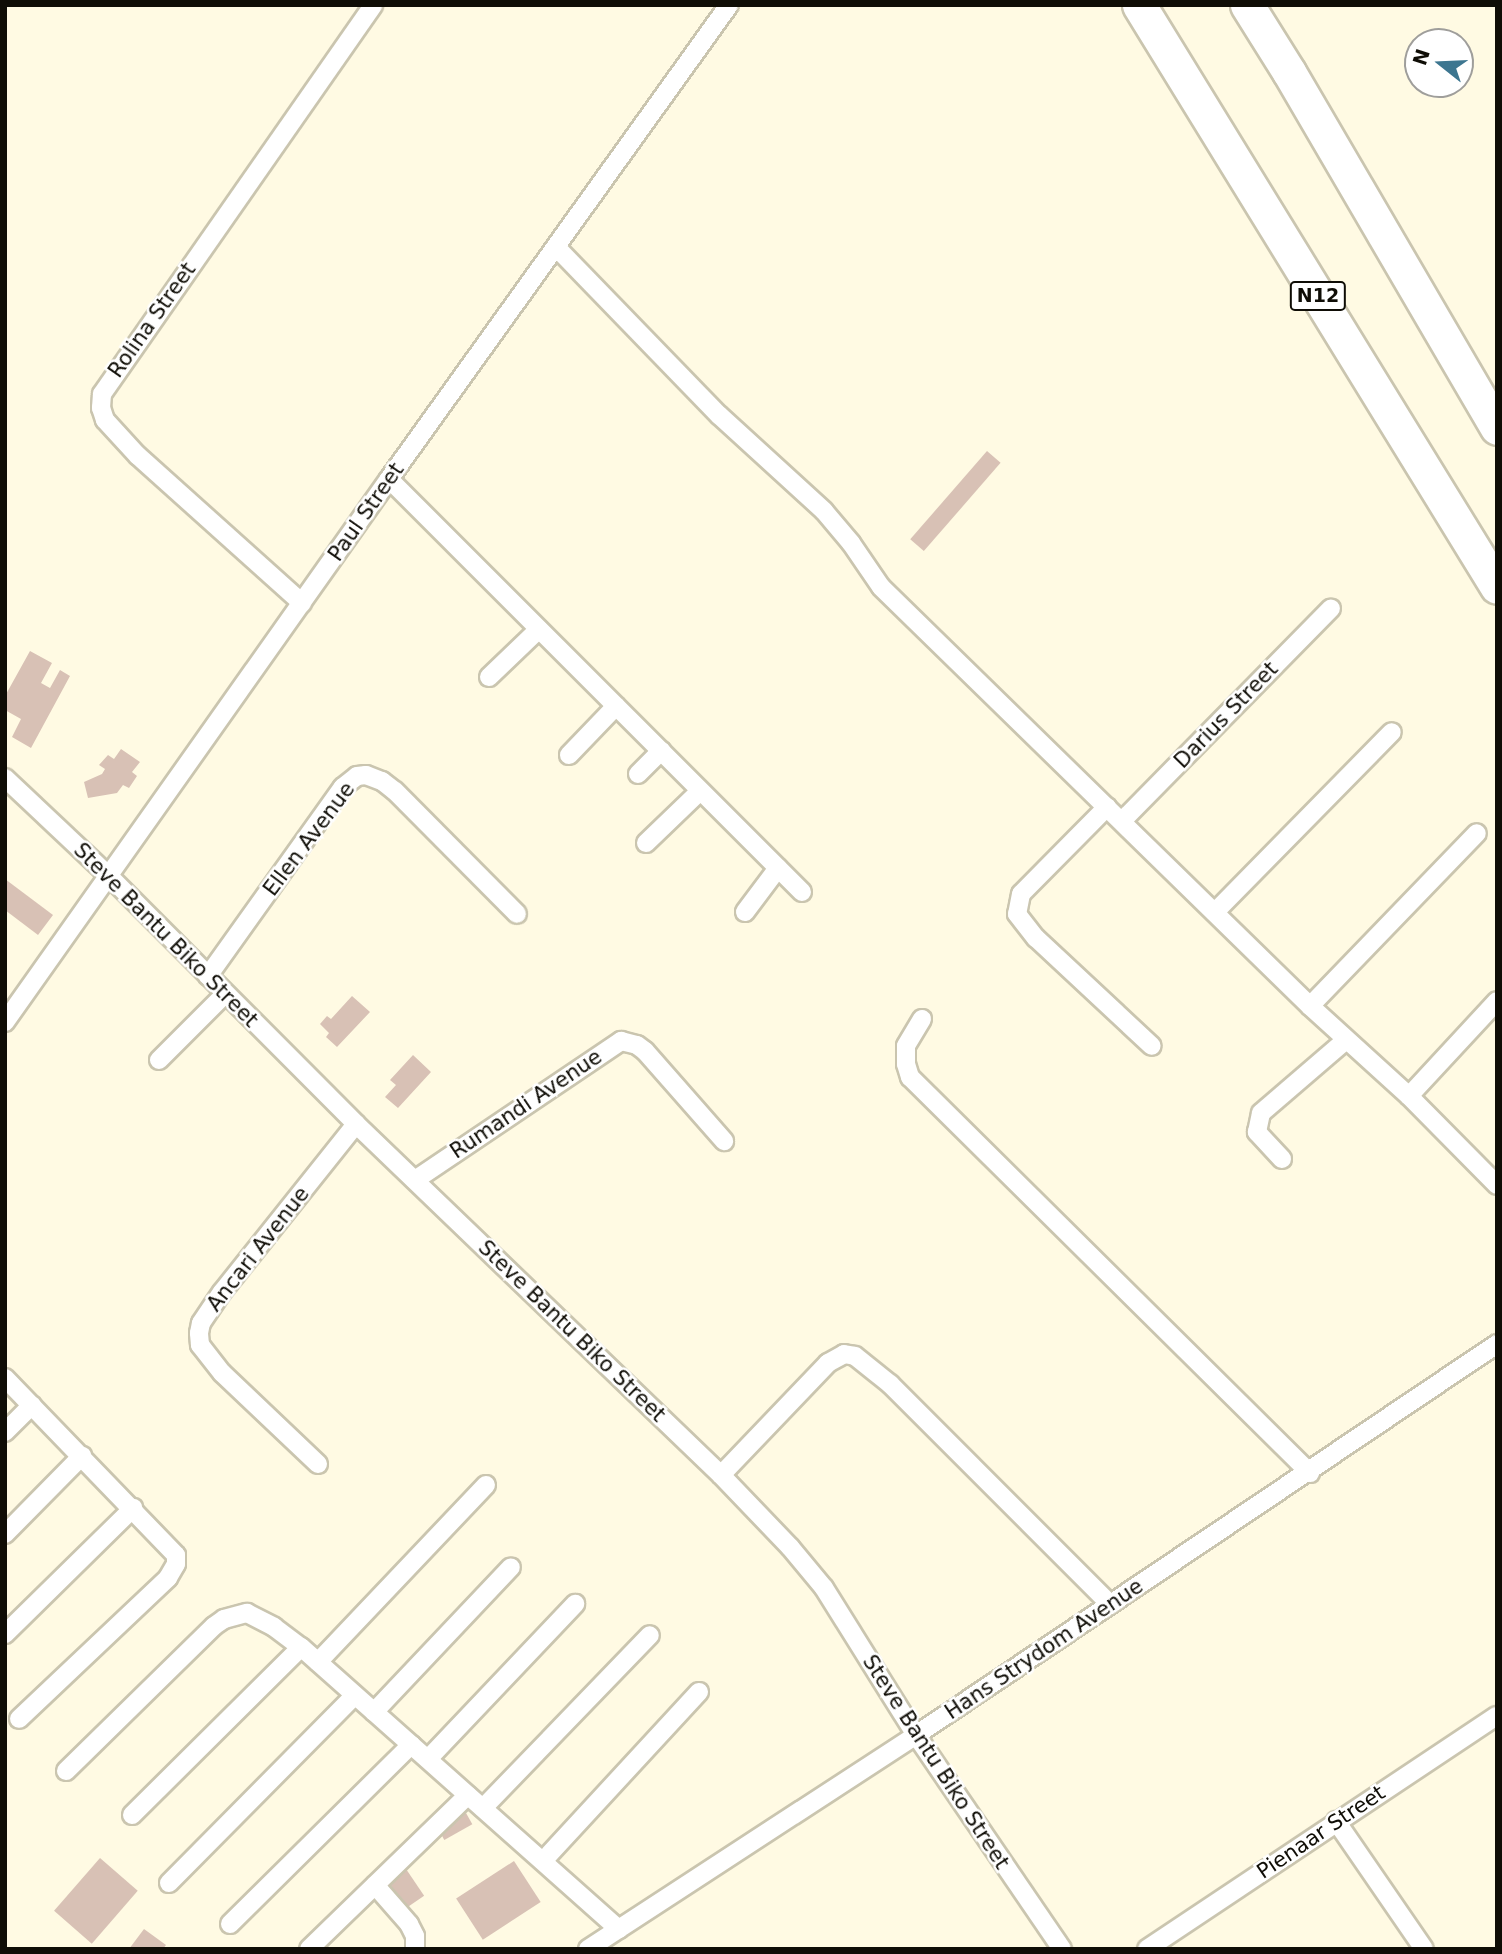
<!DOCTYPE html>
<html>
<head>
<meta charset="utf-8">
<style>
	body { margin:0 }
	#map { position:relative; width:1502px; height:1954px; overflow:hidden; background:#fffae3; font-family:"DejaVu Sans",sans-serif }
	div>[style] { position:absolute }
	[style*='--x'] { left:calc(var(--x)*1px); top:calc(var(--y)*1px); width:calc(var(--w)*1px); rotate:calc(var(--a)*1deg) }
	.building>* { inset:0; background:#d8c1b5; transform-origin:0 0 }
	.roads { filter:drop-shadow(2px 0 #cac5af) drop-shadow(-2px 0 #cac5af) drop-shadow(0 2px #cac5af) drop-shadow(0 -2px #cac5af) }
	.street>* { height:18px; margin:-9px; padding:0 9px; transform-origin:9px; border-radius:9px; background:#fff }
	.highway>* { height:33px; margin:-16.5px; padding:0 16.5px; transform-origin:16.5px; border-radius:16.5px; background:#fff }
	span { translate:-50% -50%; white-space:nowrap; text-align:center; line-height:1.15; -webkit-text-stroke:5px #fff; paint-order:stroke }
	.shield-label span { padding:2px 5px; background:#fff; border:2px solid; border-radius:5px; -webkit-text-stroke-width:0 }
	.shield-label { font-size:19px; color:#0f0d06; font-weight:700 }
	.street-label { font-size:21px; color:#0f0d06 }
	.frame { position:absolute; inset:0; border:7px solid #0f0d06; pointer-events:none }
	.north { position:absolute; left:1404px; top:28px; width:70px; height:70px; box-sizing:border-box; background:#fff; border:2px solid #9f9e9b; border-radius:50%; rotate:288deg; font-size:19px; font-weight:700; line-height:28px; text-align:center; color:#0f0d06 }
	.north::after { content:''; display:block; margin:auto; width:24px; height:32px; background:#3d7690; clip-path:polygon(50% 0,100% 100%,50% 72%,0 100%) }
</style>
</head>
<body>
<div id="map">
	<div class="building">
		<div style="left:987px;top:451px;width:18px;height:117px;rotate:41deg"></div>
		<div style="clip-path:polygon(30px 651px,52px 663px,41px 683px,50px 688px,60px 670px,70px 676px,31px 748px,12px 737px,21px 719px,5px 710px,5px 696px)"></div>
		<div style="clip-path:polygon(121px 749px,140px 762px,132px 772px,137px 776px,129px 788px,123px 785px,117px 793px,88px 798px,84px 782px,102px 774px,105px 769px,99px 765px,108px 755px,114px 759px)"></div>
		<div style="clip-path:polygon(5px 879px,53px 915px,38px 935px,5px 910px)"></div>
		<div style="clip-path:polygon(352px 996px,370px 1012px,337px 1047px,326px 1037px,329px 1033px,320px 1024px,327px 1016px,331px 1019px)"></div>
		<div style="clip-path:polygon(413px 1055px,431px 1072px,398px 1108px,385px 1097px,396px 1085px,390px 1080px)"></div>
		<div style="left:466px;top:1813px;width:13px;height:32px;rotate:61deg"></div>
		<div style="left:100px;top:1858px;width:50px;height:70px;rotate:41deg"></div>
		<div style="left:514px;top:1861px;width:49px;height:69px;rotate:57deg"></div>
		<div style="left:404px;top:1866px;width:36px;height:22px;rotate:56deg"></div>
		<div style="clip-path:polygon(144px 1929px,166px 1945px,163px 1949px,129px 1949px)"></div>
	</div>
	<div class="roads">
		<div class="street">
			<div style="--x:556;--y:247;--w:234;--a:45.9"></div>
			<div style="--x:719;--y:415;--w:142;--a:42.4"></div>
			<div style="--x:824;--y:511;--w:42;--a:49.8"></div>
			<div style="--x:851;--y:543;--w:53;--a:55.7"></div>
			<div style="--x:881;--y:587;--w:600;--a:44.32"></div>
			<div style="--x:1310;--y:1006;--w:134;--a:42.3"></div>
			<div style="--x:1409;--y:1096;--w:125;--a:45.3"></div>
			<div style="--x:389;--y:479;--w:584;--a:45"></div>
			<div style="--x:302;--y:603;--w:220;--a:-138.1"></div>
			<div style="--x:138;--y:456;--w:49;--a:-132.5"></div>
			<div style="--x:105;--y:420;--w:13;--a:-108"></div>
			<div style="--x:101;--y:408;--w:14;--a:-86"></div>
			<div style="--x:102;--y:394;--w:474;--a:-55.1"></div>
			<div style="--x:489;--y:677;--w:69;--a:-43.8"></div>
			<div style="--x:569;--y:755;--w:68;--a:-46.2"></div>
			<div style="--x:638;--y:774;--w:33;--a:-45"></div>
			<div style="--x:5;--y:778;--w:143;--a:43.3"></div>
			<div style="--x:109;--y:876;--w:350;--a:45.1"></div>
			<div style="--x:356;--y:1124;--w:506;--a:43.88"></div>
			<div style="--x:721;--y:1475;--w:100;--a:46.2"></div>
			<div style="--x:790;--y:1547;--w:53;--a:50.3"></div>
			<div style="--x:824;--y:1588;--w:173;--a:58"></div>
			<div style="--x:916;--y:1735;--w:259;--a:55.7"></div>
			<div style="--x:1107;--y:807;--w:122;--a:134.7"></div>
			<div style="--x:1021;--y:894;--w:20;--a:101"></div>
			<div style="--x:1017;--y:914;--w:31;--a:52"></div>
			<div style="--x:1036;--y:938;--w:158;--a:43"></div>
			<div style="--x:1122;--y:821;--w:298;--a:-45.5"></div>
			<div style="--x:646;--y:843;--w:75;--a:-43.9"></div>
			<div style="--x:745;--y:912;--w:55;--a:-53.1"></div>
			<div style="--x:1215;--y:912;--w:252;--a:-45.5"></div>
			<div style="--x:208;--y:976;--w:232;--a:-54.5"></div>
			<div style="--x:343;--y:787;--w:18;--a:-38"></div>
			<div style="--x:357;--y:776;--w:9;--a:-6"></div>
			<div style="--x:366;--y:775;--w:17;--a:21"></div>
			<div style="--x:382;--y:781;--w:16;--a:38"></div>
			<div style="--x:395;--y:791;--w:173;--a:45.2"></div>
			<div style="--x:1310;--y:1006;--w:240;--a:-46"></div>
			<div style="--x:922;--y:1019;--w:31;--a:121"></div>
			<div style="--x:906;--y:1046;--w:18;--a:90"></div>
			<div style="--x:906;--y:1064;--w:14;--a:73"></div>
			<div style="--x:910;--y:1077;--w:563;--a:44.71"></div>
			<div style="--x:5;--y:1022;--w:665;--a:-54.73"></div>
			<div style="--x:389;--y:479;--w:583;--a:-54.35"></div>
			<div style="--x:159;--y:1060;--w:93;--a:-45"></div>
			<div style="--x:1409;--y:1096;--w:129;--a:-47.2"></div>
			<div style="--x:1282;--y:1159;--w:37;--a:-133"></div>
			<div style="--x:1257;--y:1132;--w:19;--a:-78"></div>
			<div style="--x:1261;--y:1113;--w:112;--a:-40.7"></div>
			<div style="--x:415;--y:1180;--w:249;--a:-34"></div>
			<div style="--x:621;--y:1041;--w:16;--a:14"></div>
			<div style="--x:637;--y:1045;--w:10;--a:37"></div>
			<div style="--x:645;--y:1051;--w:120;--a:48.7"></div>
			<div style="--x:5;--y:1378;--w:246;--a:46"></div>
			<div style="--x:176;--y:1555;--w:9;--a:90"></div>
			<div style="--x:176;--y:1564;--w:16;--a:120"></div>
			<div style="--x:168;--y:1578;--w:205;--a:136.6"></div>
			<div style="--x:5;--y:1432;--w:38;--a:-45"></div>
			<div style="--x:318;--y:1464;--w:132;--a:-136.5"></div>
			<div style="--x:222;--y:1373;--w:36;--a:-128"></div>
			<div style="--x:200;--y:1345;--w:12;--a:-95"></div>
			<div style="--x:199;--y:1333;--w:10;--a:-79"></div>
			<div style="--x:201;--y:1323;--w:37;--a:-56"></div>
			<div style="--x:222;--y:1292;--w:215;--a:-51.4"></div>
			<div style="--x:721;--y:1475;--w:155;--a:-46.3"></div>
			<div style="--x:828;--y:1363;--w:18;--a:-29"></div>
			<div style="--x:844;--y:1354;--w:11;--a:10"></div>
			<div style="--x:855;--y:1356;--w:45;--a:38.7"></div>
			<div style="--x:890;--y:1384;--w:310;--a:45"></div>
			<div style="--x:5;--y:1534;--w:110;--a:-45.4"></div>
			<div style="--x:5;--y:1634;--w:180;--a:-44.5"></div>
			<div style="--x:318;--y:1662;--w:244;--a:-46.5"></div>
			<div style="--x:374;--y:1712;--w:199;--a:-46.6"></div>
			<div style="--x:428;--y:1759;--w:214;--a:-46.5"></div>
			<div style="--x:66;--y:1771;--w:207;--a:-44.4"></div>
			<div style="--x:214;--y:1626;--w:12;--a:-35"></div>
			<div style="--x:224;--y:1619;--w:24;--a:-15"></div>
			<div style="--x:247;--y:1613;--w:30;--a:27"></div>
			<div style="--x:274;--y:1627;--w:34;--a:37"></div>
			<div style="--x:301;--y:1647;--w:425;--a:41.6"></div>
			<div style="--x:483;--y:1808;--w:240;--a:-46"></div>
			<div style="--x:132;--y:1815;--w:238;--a:-44.8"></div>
			<div style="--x:1336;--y:1821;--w:155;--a:55.5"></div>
			<div style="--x:543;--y:1861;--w:230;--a:-47.3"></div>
			<div style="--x:169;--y:1883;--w:264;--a:-45.3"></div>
			<div style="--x:375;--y:1885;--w:52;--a:48.9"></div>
			<div style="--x:409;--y:1924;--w:13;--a:63"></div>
			<div style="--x:415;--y:1936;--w:13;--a:90"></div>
			<div style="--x:230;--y:1924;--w:255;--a:-44.7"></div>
			<div style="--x:309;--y:1949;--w:221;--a:-44.1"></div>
			<div style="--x:588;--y:1949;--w:392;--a:-33.1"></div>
			<div style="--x:916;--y:1735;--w:700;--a:-33.94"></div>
			<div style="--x:1147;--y:1949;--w:420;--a:-33.7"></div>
		</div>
		<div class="highway">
			<div style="--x:1139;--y:5;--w:683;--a:58.4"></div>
			<div style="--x:1247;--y:5;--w:79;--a:57.9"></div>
			<div style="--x:1289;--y:72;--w:412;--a:59.7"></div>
		</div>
	</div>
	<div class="shield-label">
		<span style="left:1318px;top:296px">N12</span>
	</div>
	<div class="street-label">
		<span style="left:152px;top:320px;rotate:-55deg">Rolina Street</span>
		<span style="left:366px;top:512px;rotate:-55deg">Paul Street</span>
		<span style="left:1226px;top:715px;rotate:-46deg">Darius Street</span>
		<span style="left:309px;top:839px;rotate:-53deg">Ellen Avenue</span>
		<span style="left:166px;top:935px;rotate:45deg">Steve Bantu Biko Street</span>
		<span style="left:526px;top:1104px;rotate:-34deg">Rumandi Avenue</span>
		<span style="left:258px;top:1249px;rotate:-52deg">Ancari Avenue</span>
		<span style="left:572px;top:1331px;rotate:44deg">Steve Bantu Biko Street</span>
		<span style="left:1044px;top:1649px;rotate:-34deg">Hans Strydom Avenue</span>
		<span style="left:936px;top:1762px;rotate:57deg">Steve Bantu Biko Street</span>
		<span style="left:1321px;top:1832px;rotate:-34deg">Pienaar Street</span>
	</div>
	<div class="frame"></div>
	<div class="north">N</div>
</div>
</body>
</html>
